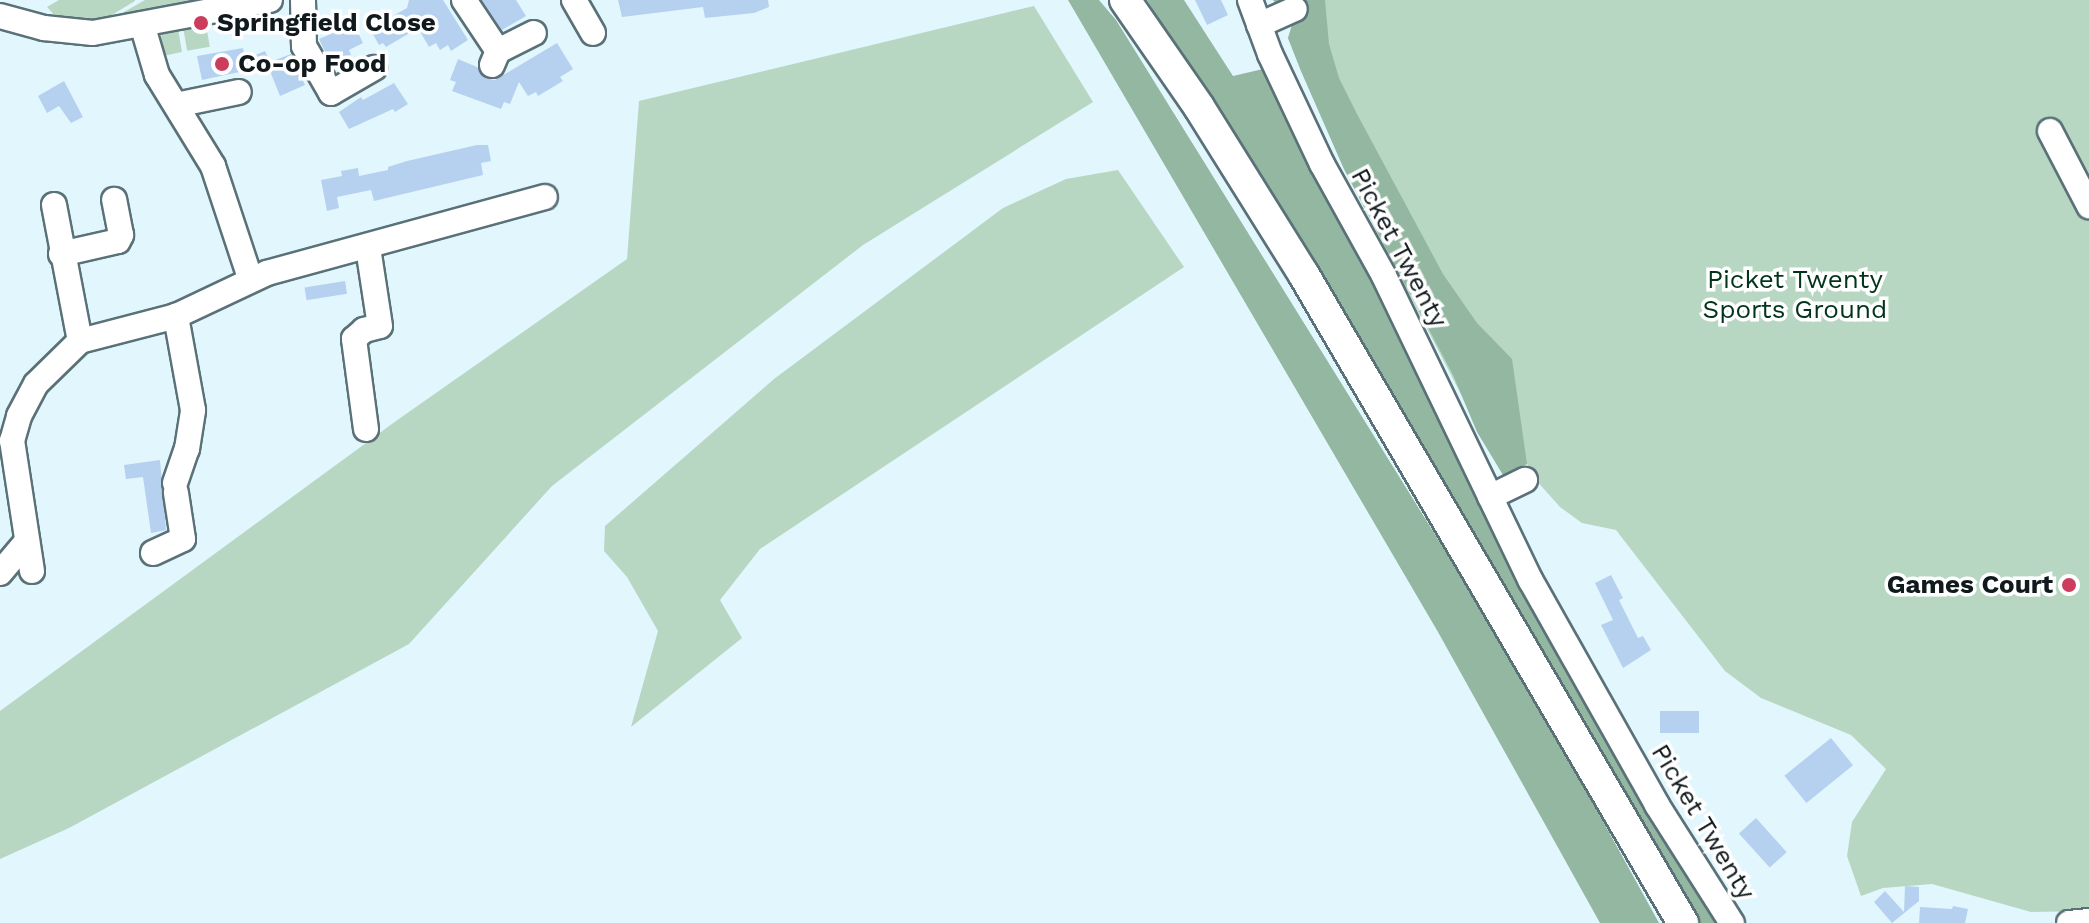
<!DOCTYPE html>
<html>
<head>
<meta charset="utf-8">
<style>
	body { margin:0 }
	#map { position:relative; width:2089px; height:923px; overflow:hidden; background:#e2f6fd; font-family:"Work Sans",sans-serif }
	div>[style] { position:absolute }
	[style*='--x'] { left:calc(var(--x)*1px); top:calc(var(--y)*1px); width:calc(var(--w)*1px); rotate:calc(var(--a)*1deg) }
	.green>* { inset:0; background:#b7d7c3; transform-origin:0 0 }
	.forest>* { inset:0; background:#93b7a0 }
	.building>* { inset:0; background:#b5d1ef; transform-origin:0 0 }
	.roads { filter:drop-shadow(2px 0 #5a7178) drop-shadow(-2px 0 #5a7178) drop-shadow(0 2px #5a7178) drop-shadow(0 -2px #5a7178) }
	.minor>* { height:24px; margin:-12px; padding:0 12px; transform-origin:12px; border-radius:12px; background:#fff }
	.major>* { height:30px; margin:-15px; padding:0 15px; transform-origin:15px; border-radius:15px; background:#fff }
	.dots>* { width:22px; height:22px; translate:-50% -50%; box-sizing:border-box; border:4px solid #fff; border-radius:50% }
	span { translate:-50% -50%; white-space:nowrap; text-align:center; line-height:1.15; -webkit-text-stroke:7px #fff; paint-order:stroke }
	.poi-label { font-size:26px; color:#10191c; font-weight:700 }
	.left { translate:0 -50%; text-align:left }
	.right { translate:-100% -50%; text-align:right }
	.street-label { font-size:26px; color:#10191c }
	.park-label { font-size:26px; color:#02331c }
</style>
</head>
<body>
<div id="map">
	<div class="green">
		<div style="clip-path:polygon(59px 0,135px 0,135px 1px,100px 22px,59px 20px,47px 7px)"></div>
		<div style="clip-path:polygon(145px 0,200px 0,201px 2px,110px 20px)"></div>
		<div style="clip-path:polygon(1273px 0,2089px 0,2089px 911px,2031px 912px,1932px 884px,1883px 888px,1861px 896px,1847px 856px,1852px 822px,1886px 769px,1851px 735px,1761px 698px,1725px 671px,1616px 530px,1582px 523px,1560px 507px,1535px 479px,1527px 464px,1503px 475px,1344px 169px,1301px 71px,1288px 38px,1292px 25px,1307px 17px,1300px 0)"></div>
		<div style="clip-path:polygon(1034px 6px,1093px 102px,863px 245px,552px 486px,409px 644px,69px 828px,0 859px,0 711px,396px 421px,627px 259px,639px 101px)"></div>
		<div style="left:206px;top:25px;width:22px;height:23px;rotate:80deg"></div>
		<div style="clip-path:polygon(178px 29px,182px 52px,158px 57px,162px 33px)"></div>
		<div style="clip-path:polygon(1118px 170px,1184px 267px,760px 549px,720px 600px,742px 638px,631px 727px,658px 631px,627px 577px,604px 551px,605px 526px,774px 379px,1003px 208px,1066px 179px)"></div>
	</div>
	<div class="forest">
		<div style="clip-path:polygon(1068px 0,1099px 0,1116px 20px,1524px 678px,1659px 923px,1600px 923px,1438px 632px)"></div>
		<div style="clip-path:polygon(1147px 0,1184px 0,1233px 76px,1263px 69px,1727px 923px,1698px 923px,1235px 142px)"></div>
		<div style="clip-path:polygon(1273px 0,1325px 0,1329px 44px,1339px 78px,1357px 114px,1443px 274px,1477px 323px,1512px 359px,1527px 464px,1503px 475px,1477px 432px,1453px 375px,1344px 169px,1301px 71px,1288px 38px,1292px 25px,1307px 17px,1300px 0,1278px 6px)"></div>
	</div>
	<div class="building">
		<div style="clip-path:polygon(409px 0,443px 0,468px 40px,451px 51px,448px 45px,440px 50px,436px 43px,429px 47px,418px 28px,386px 47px,383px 43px,379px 45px,370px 29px,407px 8px)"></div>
		<div style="clip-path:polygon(482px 0,516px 0,526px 16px,502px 30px)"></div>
		<div style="clip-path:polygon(618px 0,768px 0,769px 7px,754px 13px,705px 18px,703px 7px,622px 17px)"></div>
		<div style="clip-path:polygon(1195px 0,1221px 0,1228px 15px,1207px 25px)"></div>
		<div style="clip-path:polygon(354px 24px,363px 43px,349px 50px,351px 55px,329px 60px,319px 39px)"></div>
		<div style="clip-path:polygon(557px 43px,573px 69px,560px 77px,563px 81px,538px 96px,536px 92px,528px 96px,519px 82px,510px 104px,504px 102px,501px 109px,452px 91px,456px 82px,450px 80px,458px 59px,477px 67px,485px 78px,495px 80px)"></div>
		<div style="clip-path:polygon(243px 48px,245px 59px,265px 51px,270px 62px,291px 54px,305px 85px,280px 96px,268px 66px,202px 80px,197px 56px)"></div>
		<div style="clip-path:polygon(64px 81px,83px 117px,71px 123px,59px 106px,47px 113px,38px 96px)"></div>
		<div style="clip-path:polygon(394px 83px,408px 104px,395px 112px,393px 109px,349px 129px,339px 112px,361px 97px,363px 100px)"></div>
		<div style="clip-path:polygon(477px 145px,488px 145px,491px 161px,481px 163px,483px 175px,374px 201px,371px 190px,337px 197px,339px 208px,327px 211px,321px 180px,342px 176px,341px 171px,358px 168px,359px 176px,388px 170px,388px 167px,407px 161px)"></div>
		<div style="left:345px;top:281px;width:13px;height:41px;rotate:81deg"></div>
		<div style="clip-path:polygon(160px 460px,166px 530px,151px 533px,143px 477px,126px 479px,124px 465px)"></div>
		<div style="clip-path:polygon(1611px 575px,1623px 598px,1619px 600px,1638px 638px,1643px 636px,1651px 650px,1623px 668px,1601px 625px,1613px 620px,1595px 583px)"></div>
		<div style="left:1660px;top:711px;width:39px;height:22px"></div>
		<div style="left:1831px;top:738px;width:35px;height:60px;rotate:51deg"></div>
		<div style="left:1756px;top:818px;width:46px;height:23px;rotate:48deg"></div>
		<div style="clip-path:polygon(1905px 886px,1919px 887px,1919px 901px,1892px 923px,1874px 902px,1885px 891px,1904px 912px)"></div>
		<div style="clip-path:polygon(1953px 906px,1968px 909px,1965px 923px,1919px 923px,1920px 907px,1952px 909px)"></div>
	</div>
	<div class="roads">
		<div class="minor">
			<div style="--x:303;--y:0;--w:46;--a:88.8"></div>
			<div style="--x:304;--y:46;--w:54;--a:60.1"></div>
			<div style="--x:331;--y:93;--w:50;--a:-30.2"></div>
			<div style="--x:464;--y:0;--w:61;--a:56.3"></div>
			<div style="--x:574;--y:0;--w:38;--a:60"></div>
			<div style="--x:1250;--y:0;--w:58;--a:69.7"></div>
			<div style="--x:1270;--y:54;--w:122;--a:64.7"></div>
			<div style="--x:1322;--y:164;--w:128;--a:61"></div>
			<div style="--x:1384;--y:276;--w:339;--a:64.3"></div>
			<div style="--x:1531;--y:581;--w:257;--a:60.6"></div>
			<div style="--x:1657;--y:805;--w:140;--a:57.6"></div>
			<div style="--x:0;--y:16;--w:46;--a:15.3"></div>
			<div style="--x:44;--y:28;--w:49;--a:5.8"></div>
			<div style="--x:93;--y:33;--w:180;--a:-10.6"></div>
			<div style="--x:142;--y:24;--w:53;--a:73.6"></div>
			<div style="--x:157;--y:75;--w:107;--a:58.4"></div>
			<div style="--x:213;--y:166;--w:118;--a:71.7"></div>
			<div style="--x:1259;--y:25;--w:39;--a:-24"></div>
			<div style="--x:492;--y:65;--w:15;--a:-67"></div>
			<div style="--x:498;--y:51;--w:40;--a:-26.6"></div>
			<div style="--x:176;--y:105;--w:64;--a:-11.7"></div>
			<div style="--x:2050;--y:131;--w:85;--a:62.5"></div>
			<div style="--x:54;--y:205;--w:138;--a:79.2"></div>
			<div style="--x:61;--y:254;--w:58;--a:-12.8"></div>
			<div style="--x:118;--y:241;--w:7;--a:-63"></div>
			<div style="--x:121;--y:235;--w:36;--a:-101"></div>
			<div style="--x:366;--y:429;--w:91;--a:-97.6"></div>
			<div style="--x:354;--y:339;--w:13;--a:-42"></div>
			<div style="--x:364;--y:330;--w:16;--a:-14"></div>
			<div style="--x:380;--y:326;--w:79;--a:-98.7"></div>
			<div style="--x:175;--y:483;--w:36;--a:-71"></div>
			<div style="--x:187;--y:449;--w:39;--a:-81"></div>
			<div style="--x:193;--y:410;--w:96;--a:-100.3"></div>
			<div style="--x:1490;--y:497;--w:39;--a:-26"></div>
			<div style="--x:153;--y:553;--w:33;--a:-25"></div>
			<div style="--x:183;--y:539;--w:47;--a:-98.7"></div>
			<div style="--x:32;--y:571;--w:132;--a:-98.7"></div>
			<div style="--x:12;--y:441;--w:26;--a:-74"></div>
			<div style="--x:19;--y:416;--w:36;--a:-62"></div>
			<div style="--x:36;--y:384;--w:62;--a:-44.3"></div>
			<div style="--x:80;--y:341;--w:99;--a:-14.6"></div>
			<div style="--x:176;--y:316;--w:101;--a:-25.3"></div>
			<div style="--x:267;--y:273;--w:288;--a:-15.3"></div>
			<div style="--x:0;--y:573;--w:42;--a:-49.8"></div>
			<div style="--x:2069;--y:923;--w:20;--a:-6"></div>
		</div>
		<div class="major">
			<div style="--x:1125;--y:0;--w:130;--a:55.3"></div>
			<div style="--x:1199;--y:107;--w:198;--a:58"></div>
			<div style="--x:1304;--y:275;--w:751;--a:59.68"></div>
		</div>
	</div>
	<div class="dots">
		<div style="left:201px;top:23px;background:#cc3c5c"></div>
		<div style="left:222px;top:64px;background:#cc3c5c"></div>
		<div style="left:2069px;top:585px;background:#cc3c5c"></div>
	</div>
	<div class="poi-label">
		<span class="left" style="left:217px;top:23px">Springfield Close</span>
		<span class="left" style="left:238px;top:64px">Co-op Food</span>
		<span class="right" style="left:2053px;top:585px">Games Court</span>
	</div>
	<div class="street-label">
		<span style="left:1399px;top:248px;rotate:62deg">Picket Twenty</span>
		<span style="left:1703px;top:822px;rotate:59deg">Picket Twenty</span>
	</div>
	<div class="park-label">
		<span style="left:1795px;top:295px">Picket Twenty<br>Sports Ground</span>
	</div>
</div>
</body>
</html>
